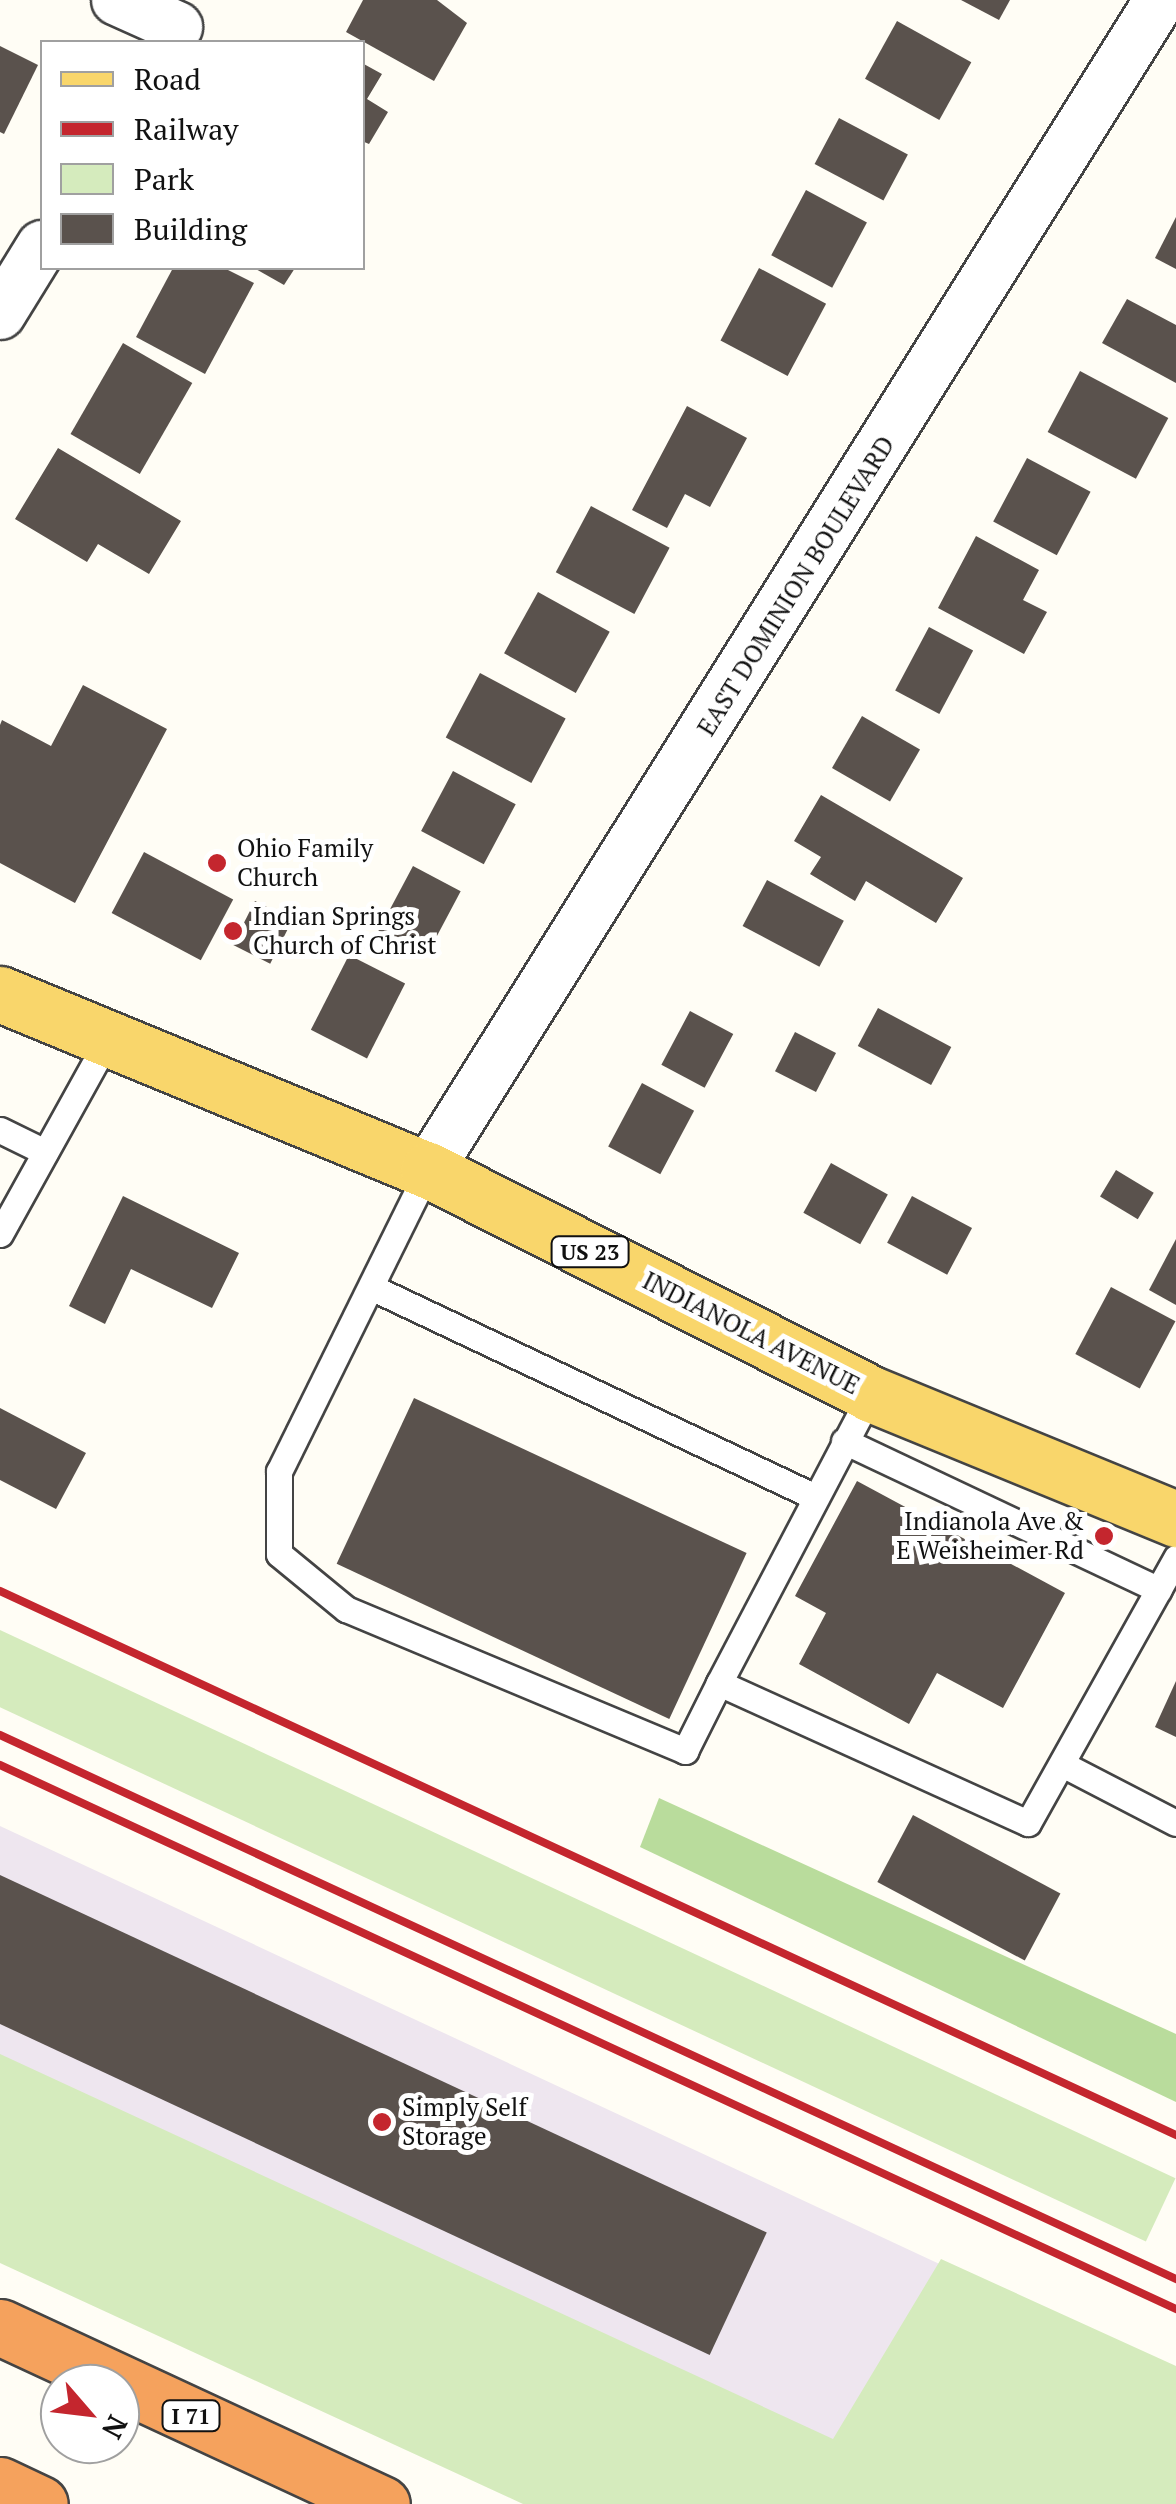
<!DOCTYPE html>
<html>
<head>
<meta charset="utf-8">
<style>
	body { margin:0 }
	#map { position:relative; width:1176px; height:2504px; overflow:hidden; background:#fffdf5; font-family:"PT Serif",serif }
	div>[style] { position:absolute }
	[style*='--x'] { left:calc(var(--x)*1px); top:calc(var(--y)*1px); width:calc(var(--w)*1px); rotate:calc(var(--a)*1deg) }
	.industrial>* { inset:0; background:#eee6ef; transform-origin:0 0 }
	.green>* { inset:0; background:#d5ebbd; transform-origin:0 0 }
	.forest>* { inset:0; background:#b9dc9c }
	.building>* { inset:0; background:#5a524d; transform-origin:0 0 }
	.roads { filter:drop-shadow(2px 0 #444) drop-shadow(-2px 0 #444) drop-shadow(0 2px #444) drop-shadow(0 -2px #444) }
	.lane>* { height:25px; margin:-12.5px; padding:0 12.5px; transform-origin:12.5px; border-radius:12.5px; background:#fff }
	.street>* { height:50px; margin:-25px; padding:0 25px; transform-origin:25px; border-radius:25px; background:#fff }
	.primary>* { height:55px; margin:-27.5px; padding:0 27.5px; transform-origin:27.5px; border-radius:27.5px; background:#f9d66b }
	.highway>* { height:55px; margin:-27.5px; padding:0 27.5px; transform-origin:27.5px; border-radius:27.5px; background:#f5a25d }
	.rail>* { height:8px; margin:-4px; padding:0 4px; transform-origin:4px; border-radius:4px; background:#c4262e }
	.dots>* { width:28px; height:28px; translate:-50% -50%; box-sizing:border-box; border:5px solid #fff; border-radius:50% }
	span { translate:-50% -50%; white-space:nowrap; text-align:center; line-height:1.15; -webkit-text-stroke:10px #fff; paint-order:stroke }
	.shield-label span { padding:2px 8px; background:#fff; border:2px solid; border-radius:8px; -webkit-text-stroke-width:0 }
	.shield-label { font-size:22px; color:#111; font-weight:700 }
	.street-label { font-size:25px; color:#111 }
	.poi-label { font-size:25px; color:#111 }
	.left { translate:0 -50%; text-align:left }
	.right { translate:-100% -50%; text-align:right }
	.legend { position:absolute; left:40px; top:40px; width:325px; height:230px; box-sizing:border-box; background:#fff; border:2px solid #a0a0a0; margin:0; padding:12px 18px; list-style:none; font-size:30px; color:#111 }
	.legend li { display:flex; align-items:center; gap:20px; height:50px }
	.legend b { width:50px; border:2px solid #a0a0a0 }
	.north { position:absolute; left:40px; top:2364px; width:100px; height:100px; box-sizing:border-box; background:#fff; border:2px solid #a0a0a0; border-radius:50%; rotate:118deg; font-size:28px; font-weight:700; line-height:40px; text-align:center; color:#111 }
	.north::after { content:''; display:block; margin:auto; width:35px; height:45px; background:#c4262e; clip-path:polygon(50% 0,100% 100%,50% 72%,0 100%) }
</style>
</head>
<body>
<div id="map">
	<div class="industrial">
		<div style="left:0;top:1826px;width:1036px;height:228px;rotate:25deg"></div>
	</div>
	<div class="green">
		<div style="left:0;top:1630px;width:1297px;height:70px;rotate:25deg"></div>
		<div style="clip-path:polygon(0 2054px,833px 2439px,941px 2259px,1176px 2366px,1176px 2504px,523px 2504px,0 2263px)"></div>
	</div>
	<div class="forest">
		<div style="clip-path:polygon(659px 1798px,1176px 2034px,1176px 2102px,640px 1847px)"></div>
	</div>
	<div class="building">
		<div style="clip-path:polygon(363px 0,437px 0,467px 23px,434px 81px,346px 32px)"></div>
		<div style="clip-path:polygon(961px 0,1010px 0,999px 20px)"></div>
		<div style="left:897px;top:21px;width:85px;height:66px;rotate:29deg"></div>
		<div style="clip-path:polygon(0 46px,38px 65px,4px 134px,0 132px)"></div>
		<div style="clip-path:polygon(362px 63px,382px 74px,367px 99px,388px 112px,369px 144px,362px 141px)"></div>
		<div style="left:839px;top:118px;width:78px;height:52px;rotate:28deg"></div>
		<div style="left:806px;top:190px;width:69px;height:74px;rotate:28deg"></div>
		<div style="clip-path:polygon(1176px 217px,1176px 269px,1155px 258px)"></div>
		<div style="clip-path:polygon(173px 268px,224px 268px,254px 283px,205px 374px,136px 337px)"></div>
		<div style="clip-path:polygon(254px 268px,295px 268px,284px 285px)"></div>
		<div style="left:759px;top:268px;width:76px;height:82px;rotate:28deg"></div>
		<div style="clip-path:polygon(1127px 299px,1176px 325px,1176px 383px,1102px 343px)"></div>
		<div style="left:123px;top:343px;width:80px;height:105px;rotate:30deg"></div>
		<div style="left:1080px;top:371px;width:100px;height:69px;rotate:28deg"></div>
		<div style="clip-path:polygon(687px 406px,747px 438px,710px 507px,685px 494px,667px 528px,632px 510px)"></div>
		<div style="clip-path:polygon(58px 448px,181px 521px,149px 574px,98px 544px,87px 562px,15px 519px)"></div>
		<div style="left:1027px;top:458px;width:72px;height:72px;rotate:28deg"></div>
		<div style="left:591px;top:506px;width:89px;height:75px;rotate:28deg"></div>
		<div style="clip-path:polygon(976px 536px,1039px 570px,1023px 600px,1047px 612px,1024px 654px,938px 608px)"></div>
		<div style="left:538px;top:592px;width:82px;height:70px;rotate:29deg"></div>
		<div style="left:929px;top:627px;width:50px;height:72px;rotate:28deg"></div>
		<div style="left:480px;top:673px;width:97px;height:73px;rotate:28deg"></div>
		<div style="clip-path:polygon(83px 685px,167px 729px,75px 903px,0 863px,0 725px,2px 720px,51px 746px)"></div>
		<div style="left:862px;top:716px;width:67px;height:60px;rotate:30deg"></div>
		<div style="left:453px;top:771px;width:71px;height:68px;rotate:28deg"></div>
		<div style="clip-path:polygon(821px 795px,963px 878px,936px 923px,866px 881px,855px 901px,810px 874px,821px 857px,794px 841px)"></div>
		<div style="left:144px;top:852px;width:101px;height:69px;rotate:28deg"></div>
		<div style="left:413px;top:866px;width:54px;height:74px;rotate:28deg"></div>
		<div style="left:767px;top:880px;width:87px;height:52px;rotate:28deg"></div>
		<div style="left:255px;top:901px;width:42px;height:49px;rotate:27deg"></div>
		<div style="left:349px;top:955px;width:63px;height:84px;rotate:27deg"></div>
		<div style="left:878px;top:1008px;width:83px;height:43px;rotate:28deg"></div>
		<div style="left:690px;top:1011px;width:49px;height:61px;rotate:28deg"></div>
		<div style="left:795px;top:1032px;width:46px;height:44px;rotate:27deg"></div>
		<div style="left:642px;top:1083px;width:59px;height:72px;rotate:28deg"></div>
		<div style="left:831px;top:1163px;width:65px;height:57px;rotate:29deg"></div>
		<div style="left:1116px;top:1170px;width:44px;height:31px;rotate:31deg"></div>
		<div style="clip-path:polygon(123px 1196px,239px 1253px,212px 1308px,131px 1269px,105px 1324px,69px 1306px)"></div>
		<div style="left:912px;top:1196px;width:68px;height:53px;rotate:28deg"></div>
		<div style="clip-path:polygon(1176px 1239px,1176px 1305px,1149px 1290px)"></div>
		<div style="left:1111px;top:1287px;width:73px;height:76px;rotate:28deg"></div>
		<div style="left:414px;top:1398px;width:367px;height:183px;rotate:25deg"></div>
		<div style="clip-path:polygon(0 1408px,86px 1453px,56px 1509px,0 1480px)"></div>
		<div style="clip-path:polygon(857px 1481px,1065px 1593px,1003px 1708px,937px 1673px,909px 1724px,799px 1664px,826px 1613px,795px 1596px)"></div>
		<div style="clip-path:polygon(1176px 1681px,1176px 1737px,1155px 1727px)"></div>
		<div style="left:913px;top:1815px;width:167px;height:76px;rotate:28deg"></div>
		<div style="left:0;top:1875px;width:846px;height:135px;rotate:25deg"></div>
	</div>
	<div class="roads">
		<div class="lane">
			<div style="--x:0;--y:1130;--w:50;--a:26.1"></div>
			<div style="--x:428;--y:1170;--w:336;--a:116.3"></div>
			<div style="--x:279;--y:1471;--w:83;--a:90"></div>
			<div style="--x:279;--y:1554;--w:87;--a:39.4"></div>
			<div style="--x:346;--y:1609;--w:368;--a:22.7"></div>
			<div style="--x:685;--y:1751;--w:76;--a:-63.4"></div>
			<div style="--x:719;--y:1683;--w:339;--a:24.4"></div>
			<div style="--x:1028;--y:1823;--w:304;--a:-60.8"></div>
			<div style="--x:0;--y:1234;--w:221;--a:-61"></div>
			<div style="--x:373;--y:1288;--w:488;--a:25.3"></div>
			<div style="--x:844;--y:1441;--w:348;--a:25.3"></div>
			<div style="--x:719;--y:1683;--w:327;--a:-62.3"></div>
			<div style="--x:1062;--y:1764;--w:128;--a:27.4"></div>
		</div>
		<div class="street">
			<div style="--x:117;--y:0;--w:66;--a:24.2"></div>
			<div style="--x:0;--y:314;--w:80;--a:-58.3"></div>
			<div style="--x:428;--y:1170;--w:1380;--a:-57.97"></div>
		</div>
		<div class="primary">
			<div style="--x:0;--y:994;--w:463;--a:22.4"></div>
			<div style="--x:428;--y:1170;--w:496;--a:26.8"></div>
			<div style="--x:871;--y:1394;--w:330;--a:22.3"></div>
		</div>
		<div class="highway">
			<div style="--x:0;--y:2327;--w:421;--a:24.9"></div>
			<div style="--x:0;--y:2485;--w:44;--a:25.4"></div>
		</div>
	</div>
	<div class="rail">
		<div style="--x:0;--y:1591;--w:1296;--a:24.82"></div>
		<div style="--x:0;--y:1735;--w:1296;--a:24.82"></div>
		<div style="--x:0;--y:1765;--w:1296;--a:24.82"></div>
	</div>
	<div class="dots">
		<div style="left:217px;top:863px;background:#c4262e"></div>
		<div style="left:233px;top:931px;background:#c4262e"></div>
		<div style="left:1104px;top:1536px;background:#c4262e"></div>
		<div style="left:382px;top:2122px;background:#c4262e"></div>
	</div>
	<div class="shield-label">
		<span style="left:590px;top:1252px">US 23</span>
		<span style="left:191px;top:2416px">I 71</span>
	</div>
	<div class="street-label">
		<span style="left:796px;top:586px;rotate:-58deg">EAST DOMINION BOULEVARD</span>
		<span style="left:751px;top:1333px;rotate:27deg">INDIANOLA AVENUE</span>
	</div>
	<div class="poi-label">
		<span class="left" style="left:237px;top:863px">Ohio Family<br>Church</span>
		<span class="left" style="left:253px;top:931px">Indian Springs<br>Church of Christ</span>
		<span class="right" style="left:1084px;top:1536px">Indianola Ave &amp;<br>E Weisheimer Rd</span>
		<span class="left" style="left:402px;top:2122px">Simply Self<br>Storage</span>
	</div>
	<ul class="legend">
	<li><b style="height:12px;background:#f9d66b"></b>Road</li>
	<li><b style="height:12px;background:#c4262e"></b>Railway</li>
	<li><b style="height:28px;background:#d5ebbd"></b>Park</li>
	<li><b style="height:28px;background:#5a524d"></b>Building</li>
	</ul>
	<div class="north">N</div>
</div>
</body>
</html>
